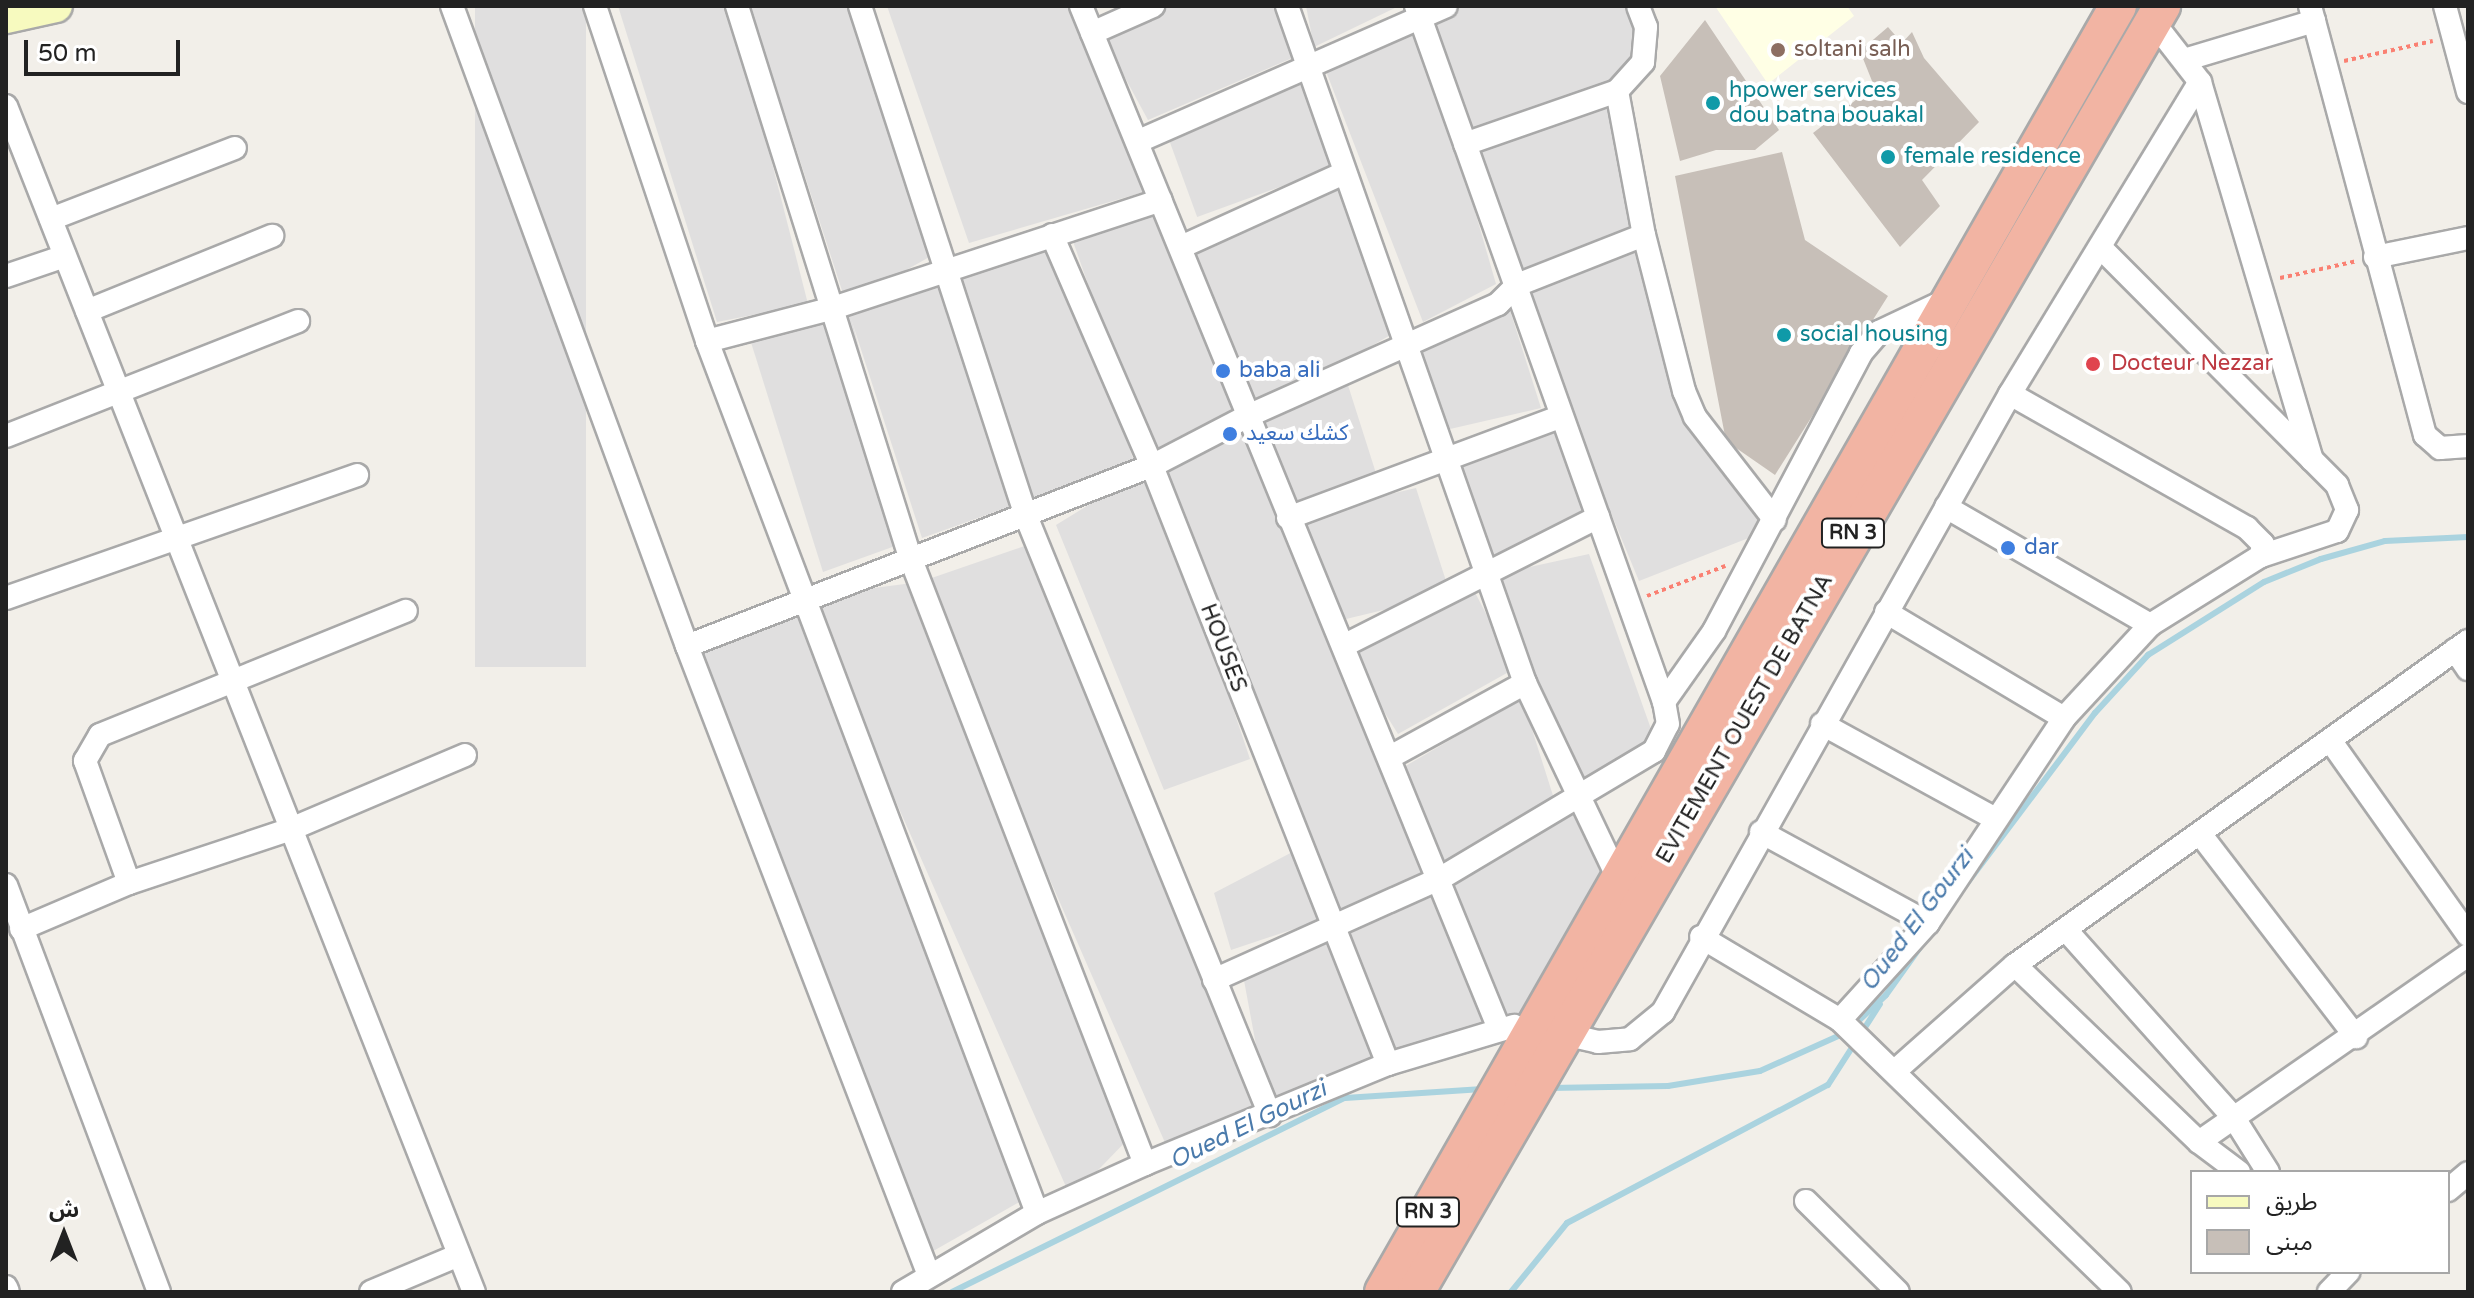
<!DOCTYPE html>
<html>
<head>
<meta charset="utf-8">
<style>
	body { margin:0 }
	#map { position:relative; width:2474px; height:1298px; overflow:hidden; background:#f2efe9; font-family:"Varela Round","Noto Sans Arabic",sans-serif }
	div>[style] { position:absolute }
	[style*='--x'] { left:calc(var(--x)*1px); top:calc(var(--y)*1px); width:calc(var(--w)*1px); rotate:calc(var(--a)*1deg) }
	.residential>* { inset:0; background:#e0dfdf; transform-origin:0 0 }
	.education>* { inset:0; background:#ffffe5 }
	.stream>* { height:6px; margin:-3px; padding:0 3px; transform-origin:3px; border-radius:3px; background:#aad3df }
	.building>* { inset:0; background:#c7bfb8 }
	.path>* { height:4px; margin-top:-2px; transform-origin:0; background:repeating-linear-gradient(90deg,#fa8072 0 4px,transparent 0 8px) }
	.roads { filter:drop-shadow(2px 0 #a9a9a9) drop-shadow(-2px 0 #a9a9a9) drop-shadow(0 2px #a9a9a9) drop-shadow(0 -2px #a9a9a9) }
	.minor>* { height:22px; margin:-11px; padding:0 11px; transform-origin:11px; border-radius:11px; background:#fff }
	.secondary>* { height:32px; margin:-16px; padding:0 16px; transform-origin:16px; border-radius:16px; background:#f7fabf }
	.trunk>* { height:36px; margin:-18px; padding:0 18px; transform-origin:18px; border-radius:18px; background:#f2b4a3 }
	.dots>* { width:22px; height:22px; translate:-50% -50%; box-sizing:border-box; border:4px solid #fff; border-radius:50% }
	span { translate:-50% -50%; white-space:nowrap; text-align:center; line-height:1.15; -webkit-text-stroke:8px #fff; paint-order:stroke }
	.shield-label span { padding:2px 6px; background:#fff; border:2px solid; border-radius:6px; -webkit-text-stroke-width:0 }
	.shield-label { font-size:20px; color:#222; font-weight:700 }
	.education-label { font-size:22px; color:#785e54 }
	.left { translate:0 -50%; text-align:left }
	.culture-label { font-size:22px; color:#0d838f }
	.health-label { font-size:22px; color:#be3a42 }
	.shop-label { font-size:22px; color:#366cbe }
	.street-label { font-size:22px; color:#222 }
	.water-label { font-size:24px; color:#4a7aab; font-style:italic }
	.frame { position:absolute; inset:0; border:8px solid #222; pointer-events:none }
	.legend { position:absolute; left:2190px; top:1170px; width:260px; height:104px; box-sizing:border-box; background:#fff; border:2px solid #a7a7a7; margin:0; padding:10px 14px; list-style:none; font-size:24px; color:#222 }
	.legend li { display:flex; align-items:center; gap:16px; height:40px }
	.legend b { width:40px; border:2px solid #a7a7a7 }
	.north { position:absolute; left:24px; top:1194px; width:80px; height:80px; -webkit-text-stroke:6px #fff; paint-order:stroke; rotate:0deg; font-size:22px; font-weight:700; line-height:32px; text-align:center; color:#222 }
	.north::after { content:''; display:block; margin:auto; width:28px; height:36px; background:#222; clip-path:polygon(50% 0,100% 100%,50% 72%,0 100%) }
	.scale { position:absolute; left:24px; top:40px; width:156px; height:36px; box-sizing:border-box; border:4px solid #222; border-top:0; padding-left:10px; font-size:24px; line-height:28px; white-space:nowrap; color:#222; -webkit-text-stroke:6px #fff; paint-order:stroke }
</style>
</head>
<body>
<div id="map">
	<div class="residential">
		<div style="left:475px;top:6px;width:111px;height:661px"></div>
		<div style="clip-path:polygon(618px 6px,732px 6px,808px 304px,717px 322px)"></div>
		<div style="clip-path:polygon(750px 6px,858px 6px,940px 251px,853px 300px,1052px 235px,1138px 472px,1026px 516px,955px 300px,1009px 507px,922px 538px)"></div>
		<div style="clip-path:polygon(887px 6px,1068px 6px,1144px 192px,969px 243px)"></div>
		<div style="clip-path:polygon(1167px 6px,1281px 6px,1297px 56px,1148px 120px,1104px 39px)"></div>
		<div style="clip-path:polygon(1306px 6px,1399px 6px,1314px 47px)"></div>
		<div style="clip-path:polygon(1416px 6px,1627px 6px,1638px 46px,1617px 91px,1695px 416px,1769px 530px,1639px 581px,1517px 285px,1424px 35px,1496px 284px,1423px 322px,1322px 61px,1419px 17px)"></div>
		<div style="left:1304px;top:75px;width:97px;height:149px;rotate:70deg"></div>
		<div style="clip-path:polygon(evenodd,1344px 173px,1401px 329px,1286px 395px,1347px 382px,1381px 489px,1292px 517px,1416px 488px,1448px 587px,1467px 577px,1512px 664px,1488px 576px,1589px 554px,1662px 760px,1558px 784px,1529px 683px,1514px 669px,1398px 734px,1353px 662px,1397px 771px,1522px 698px,1556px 805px,1576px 799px,1615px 873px,1534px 1021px,1499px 1029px,1170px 1154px,931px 608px,1133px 1134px,1071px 1198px,814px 616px,1030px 1196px,921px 1258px,687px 646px,805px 597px,920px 582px,1036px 542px,1268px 1110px,1243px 975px,1331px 928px,1302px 856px,1318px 921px,1231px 950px,1214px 893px,1300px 848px,1160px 491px,1250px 759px,1164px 790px,1056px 525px,1152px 466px,1069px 230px,1161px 200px,1180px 247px,1344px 173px,1243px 402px,1249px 416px,1159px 461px,1243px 402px,1344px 173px,1306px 550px,1346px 619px,1421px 601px,1344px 645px,1306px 550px)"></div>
		<div style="clip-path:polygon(1507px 301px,1541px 408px,1437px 432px,1418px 338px)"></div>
		<div style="clip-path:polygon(850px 313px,909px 541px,823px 572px,749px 336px)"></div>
		<div style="left:1555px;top:427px;width:113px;height:103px;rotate:72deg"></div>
	</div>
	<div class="education">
		<div style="clip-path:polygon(1715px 6px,1847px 6px,1854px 16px,1768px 84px)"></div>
	</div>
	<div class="stream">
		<div style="--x:1965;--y:886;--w:216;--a:-53.1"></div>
		<div style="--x:2095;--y:713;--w:79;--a:-47.6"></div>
		<div style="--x:2148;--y:655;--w:137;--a:-32.2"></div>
		<div style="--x:2264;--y:582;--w:61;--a:-22"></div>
		<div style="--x:2321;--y:559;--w:66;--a:-15.7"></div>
		<div style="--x:2385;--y:541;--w:83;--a:-2.8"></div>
		<div style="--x:1853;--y:1026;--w:45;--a:-43.2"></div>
		<div style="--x:1886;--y:995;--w:60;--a:-54.5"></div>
		<div style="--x:1550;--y:1088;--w:118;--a:-1"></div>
		<div style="--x:1668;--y:1086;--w:93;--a:-9.3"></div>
		<div style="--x:1760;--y:1071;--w:93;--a:-24.1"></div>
		<div style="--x:952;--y:1292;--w:438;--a:-26.3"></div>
		<div style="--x:1345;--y:1098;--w:138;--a:-3.7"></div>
		<div style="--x:1511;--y:1292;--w:89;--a:-50.9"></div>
		<div style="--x:1567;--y:1223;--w:295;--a:-27.9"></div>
		<div style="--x:1828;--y:1085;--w:96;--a:-57.3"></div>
	</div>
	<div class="building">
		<div style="clip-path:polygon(1705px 20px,1779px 130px,1755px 150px,1716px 150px,1680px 161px,1660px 76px)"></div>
		<div style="clip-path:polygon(1888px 27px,1902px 43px,1912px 32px,1924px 58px,1979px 122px,1922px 180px,1940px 206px,1900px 247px,1813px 133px,1874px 86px,1860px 51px)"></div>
		<div style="clip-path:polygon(1782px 152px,1805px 240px,1888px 296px,1775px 475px,1726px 441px,1675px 176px)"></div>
	</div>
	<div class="path">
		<div style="--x:2344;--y:61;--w:91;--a:-12.7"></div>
		<div style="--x:2280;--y:278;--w:79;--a:-12.4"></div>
		<div style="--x:1647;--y:596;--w:84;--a:-21"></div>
	</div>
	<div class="roads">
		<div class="minor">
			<div style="--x:452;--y:6;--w:682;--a:69.84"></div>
			<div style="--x:687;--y:646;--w:672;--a:68.97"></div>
			<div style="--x:595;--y:6;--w:353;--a:71.5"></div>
			<div style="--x:707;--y:341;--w:932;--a:69.27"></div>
			<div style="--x:737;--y:6;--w:578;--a:72.57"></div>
			<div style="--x:910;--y:557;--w:651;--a:68.84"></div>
			<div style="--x:860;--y:6;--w:536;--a:71.97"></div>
			<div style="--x:1026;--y:516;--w:647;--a:67.84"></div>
			<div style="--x:1081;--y:6;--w:1105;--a:67.77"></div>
			<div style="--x:1287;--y:6;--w:718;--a:70.63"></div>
			<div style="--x:1525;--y:683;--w:218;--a:64.5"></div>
			<div style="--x:1416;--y:6;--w:739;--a:70.39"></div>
			<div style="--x:2310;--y:6;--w:444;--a:75"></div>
			<div style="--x:2425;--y:435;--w:20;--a:41"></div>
			<div style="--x:2440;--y:448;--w:28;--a:-4"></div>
			<div style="--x:2445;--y:6;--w:89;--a:75"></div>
			<div style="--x:2154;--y:23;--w:75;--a:52.1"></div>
			<div style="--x:2200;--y:82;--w:394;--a:73.5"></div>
			<div style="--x:1092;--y:33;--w:67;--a:-23.9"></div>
			<div style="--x:2184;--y:60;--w:136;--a:-16.7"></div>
			<div style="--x:1617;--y:91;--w:147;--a:79.4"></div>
			<div style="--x:1644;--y:235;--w:161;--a:75.6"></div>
			<div style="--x:1684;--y:391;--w:28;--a:67"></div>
			<div style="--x:1695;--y:417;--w:130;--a:52.2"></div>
			<div style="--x:6;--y:106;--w:1275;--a:68.47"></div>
			<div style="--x:1139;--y:141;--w:335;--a:-23.7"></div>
			<div style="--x:1465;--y:144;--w:161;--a:-19.2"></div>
			<div style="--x:1617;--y:91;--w:39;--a:-48"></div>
			<div style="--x:1643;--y:62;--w:35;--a:-85"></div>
			<div style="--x:1646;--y:27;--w:22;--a:-111"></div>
			<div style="--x:51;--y:219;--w:197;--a:-21.1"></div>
			<div style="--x:1052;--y:235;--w:252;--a:66.6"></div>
			<div style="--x:1152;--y:466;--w:643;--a:68.46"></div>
			<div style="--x:1181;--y:247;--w:179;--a:-24.4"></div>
			<div style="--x:2100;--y:247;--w:336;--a:45.1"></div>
			<div style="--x:2337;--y:485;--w:27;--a:68"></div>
			<div style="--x:2347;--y:510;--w:23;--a:115"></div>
			<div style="--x:2337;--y:531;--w:80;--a:161.8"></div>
			<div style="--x:2375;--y:257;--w:95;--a:-11.5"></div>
			<div style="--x:6;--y:276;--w:62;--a:-18.7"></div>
			<div style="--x:87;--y:311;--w:200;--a:-22.1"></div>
			<div style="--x:707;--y:341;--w:127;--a:-14.6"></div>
			<div style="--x:830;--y:309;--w:348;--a:-18.2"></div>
			<div style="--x:6;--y:436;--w:314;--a:-21.5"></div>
			<div style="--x:1946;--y:507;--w:236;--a:30"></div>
			<div style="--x:1288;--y:518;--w:290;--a:-20.4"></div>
			<div style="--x:6;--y:598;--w:372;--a:-19.3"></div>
			<div style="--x:1886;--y:612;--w:207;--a:30.8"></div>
			<div style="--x:687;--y:646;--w:499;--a:-21.2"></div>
			<div style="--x:1152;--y:466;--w:110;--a:-27.5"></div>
			<div style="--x:1250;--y:415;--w:272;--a:-24.1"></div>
			<div style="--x:1498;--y:304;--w:27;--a:-45"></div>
			<div style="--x:1517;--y:285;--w:136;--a:-21.5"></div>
			<div style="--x:1343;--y:646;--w:286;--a:-26.8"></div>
			<div style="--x:2455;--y:650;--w:23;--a:56"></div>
			<div style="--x:1822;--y:724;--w:196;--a:28.7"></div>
			<div style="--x:2330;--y:740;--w:239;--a:54.7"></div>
			<div style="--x:1390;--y:757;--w:154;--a:-28.7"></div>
			<div style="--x:1761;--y:832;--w:190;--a:28.6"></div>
			<div style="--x:2201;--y:835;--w:255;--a:52.5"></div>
			<div style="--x:129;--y:883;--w:171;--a:-18.4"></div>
			<div style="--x:291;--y:829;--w:189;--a:-23"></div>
			<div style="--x:6;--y:885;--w:435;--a:69.4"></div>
			<div style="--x:21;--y:929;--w:117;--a:-23.1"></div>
			<div style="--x:129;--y:883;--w:130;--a:-109.8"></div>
			<div style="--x:85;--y:761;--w:30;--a:-60"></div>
			<div style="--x:100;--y:735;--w:330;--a:-22.1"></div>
			<div style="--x:2066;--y:930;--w:252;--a:48.2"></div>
			<div style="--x:2234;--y:1118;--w:64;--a:57.8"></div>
			<div style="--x:1701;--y:937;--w:162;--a:30.8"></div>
			<div style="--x:1840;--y:1020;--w:131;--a:-47.8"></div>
			<div style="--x:1928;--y:923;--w:246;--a:-56.4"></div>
			<div style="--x:2064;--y:718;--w:127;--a:-47.2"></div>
			<div style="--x:2150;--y:625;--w:131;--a:-31.9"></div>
			<div style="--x:2261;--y:556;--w:12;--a:-81"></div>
			<div style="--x:2263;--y:544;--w:23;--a:-135"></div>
			<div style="--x:2247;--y:528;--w:272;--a:-150.5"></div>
			<div style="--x:2015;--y:965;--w:255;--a:43.9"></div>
			<div style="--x:2199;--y:1142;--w:50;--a:36.9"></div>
			<div style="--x:1214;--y:980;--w:249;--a:-24.2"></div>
			<div style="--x:1441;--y:878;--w:248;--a:-30.8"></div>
			<div style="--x:1654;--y:751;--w:30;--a:-63"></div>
			<div style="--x:1668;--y:724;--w:22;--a:-100"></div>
			<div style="--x:1664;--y:702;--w:87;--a:-54.8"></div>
			<div style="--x:1714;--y:631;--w:314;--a:-62.1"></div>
			<div style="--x:1861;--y:353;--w:28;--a:-49"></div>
			<div style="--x:1879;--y:332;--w:77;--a:-25.2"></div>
			<div style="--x:1840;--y:1020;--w:390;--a:44.2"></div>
			<div style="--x:1564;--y:1034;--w:35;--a:13"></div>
			<div style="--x:1598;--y:1042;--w:32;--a:-5"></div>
			<div style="--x:1630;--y:1039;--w:43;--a:-39.3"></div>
			<div style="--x:1663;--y:1012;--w:709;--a:-60.69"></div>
			<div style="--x:2010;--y:394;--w:365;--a:-58.7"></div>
			<div style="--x:1895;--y:1071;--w:160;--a:-41.5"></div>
			<div style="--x:2015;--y:965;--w:557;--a:-35.57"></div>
			<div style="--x:2199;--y:1142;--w:328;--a:-34.8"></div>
			<div style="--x:2448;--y:1190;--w:26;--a:-40"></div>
			<div style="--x:1806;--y:1201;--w:129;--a:44.7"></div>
			<div style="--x:6;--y:1287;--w:5;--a:68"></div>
			<div style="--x:371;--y:1292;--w:95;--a:-22.8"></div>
			<div style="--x:903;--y:1292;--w:156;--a:-30.5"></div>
			<div style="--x:1037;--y:1213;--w:119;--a:-24.4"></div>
			<div style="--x:1145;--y:1164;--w:263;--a:-22.4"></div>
			<div style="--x:1388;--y:1064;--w:132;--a:-16.8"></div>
			<div style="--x:2329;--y:1292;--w:28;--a:-46"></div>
		</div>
		<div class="secondary">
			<div style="--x:6;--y:17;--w:51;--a:-12.4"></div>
		</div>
		<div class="trunk">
			<div style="--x:1383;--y:1292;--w:1481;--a:-60.25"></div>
			<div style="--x:1416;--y:1292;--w:1487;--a:-59.88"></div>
		</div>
	</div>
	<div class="dots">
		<div style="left:1778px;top:50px;background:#8d6e63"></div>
		<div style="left:1713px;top:103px;background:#0f9aa8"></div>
		<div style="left:1888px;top:157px;background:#0f9aa8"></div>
		<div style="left:1784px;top:335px;background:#0f9aa8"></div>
		<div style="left:2093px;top:364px;background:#e0444e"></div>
		<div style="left:1223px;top:371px;background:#3f7fe0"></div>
		<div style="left:1230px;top:434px;background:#3f7fe0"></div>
		<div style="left:2008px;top:548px;background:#3f7fe0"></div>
	</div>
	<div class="shield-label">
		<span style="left:1853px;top:533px">RN 3</span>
		<span style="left:1428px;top:1212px">RN 3</span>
	</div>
	<div class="education-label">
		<span class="left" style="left:1794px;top:50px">soltani salh</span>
	</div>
	<div class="culture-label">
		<span class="left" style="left:1729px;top:103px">hpower services<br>dou batna bouakal</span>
		<span class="left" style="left:1904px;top:157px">female residence</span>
		<span class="left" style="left:1800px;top:335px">social housing</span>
	</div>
	<div class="health-label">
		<span class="left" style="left:2111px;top:364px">Docteur Nezzar</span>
	</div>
	<div class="shop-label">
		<span class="left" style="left:1239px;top:371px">baba ali</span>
		<span class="left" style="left:1246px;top:434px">كشك سعيد</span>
		<span class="left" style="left:2024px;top:548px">dar</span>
	</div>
	<div class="street-label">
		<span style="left:1223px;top:648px;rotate:69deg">HOUSES</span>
		<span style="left:1745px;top:719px;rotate:-60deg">EVITEMENT OUEST DE BATNA</span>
	</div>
	<div class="water-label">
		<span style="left:1917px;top:920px;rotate:-53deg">Oued El Gourzi</span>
		<span style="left:1248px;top:1125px;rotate:-26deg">Oued El Gourzi</span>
	</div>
	<div class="frame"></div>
	<ul class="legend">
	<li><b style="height:10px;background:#f7fabf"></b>طريق</li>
	<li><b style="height:22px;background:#c7bfb8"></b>مبنى</li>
	</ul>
	<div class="north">ش</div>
	<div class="scale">50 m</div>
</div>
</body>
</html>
